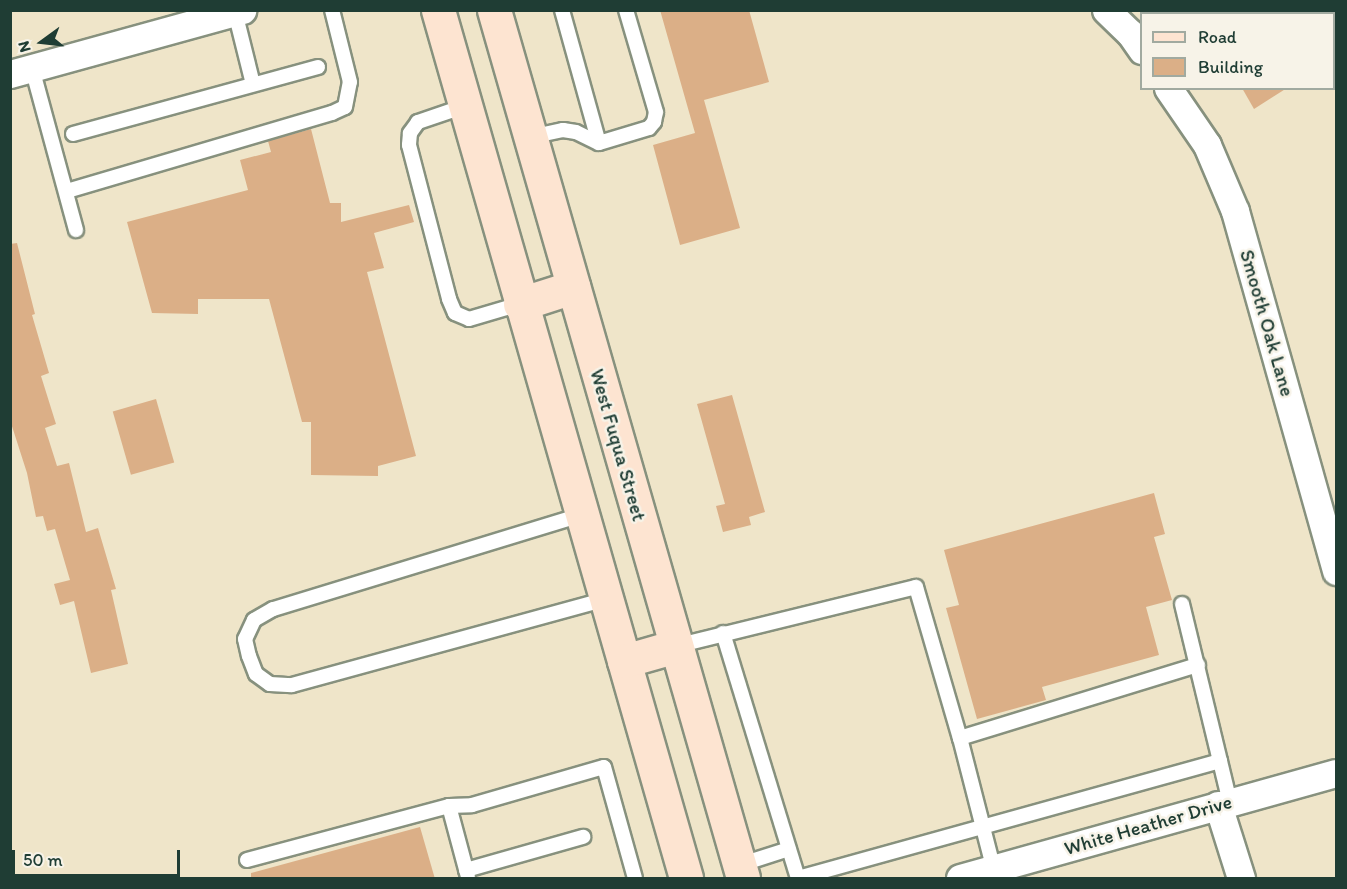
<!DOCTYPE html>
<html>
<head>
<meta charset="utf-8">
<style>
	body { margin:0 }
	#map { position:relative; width:1347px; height:889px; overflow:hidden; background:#efe5c9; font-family:Itim,sans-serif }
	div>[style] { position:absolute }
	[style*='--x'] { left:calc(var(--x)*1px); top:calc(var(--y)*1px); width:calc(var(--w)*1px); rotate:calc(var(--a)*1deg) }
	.building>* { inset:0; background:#dbaf87; transform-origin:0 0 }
	.roads { filter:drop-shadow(2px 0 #87917e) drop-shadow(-2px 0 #87917e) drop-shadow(0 2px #87917e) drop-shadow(0 -2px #87917e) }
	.lane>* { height:14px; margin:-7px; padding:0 7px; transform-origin:7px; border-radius:7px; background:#fff }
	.street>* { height:27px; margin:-13.5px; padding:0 13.5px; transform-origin:13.5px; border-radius:13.5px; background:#fff }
	.secondary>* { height:33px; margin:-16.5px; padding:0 16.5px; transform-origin:16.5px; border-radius:16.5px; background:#fde4d1 }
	span { translate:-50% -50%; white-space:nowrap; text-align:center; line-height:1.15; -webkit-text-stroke:5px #f7f3e8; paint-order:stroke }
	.street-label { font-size:20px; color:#1f3d34 }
	.frame { position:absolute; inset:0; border:12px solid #1f3d34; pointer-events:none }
	.legend { position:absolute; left:1140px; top:12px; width:195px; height:78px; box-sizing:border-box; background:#f7f3e8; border:2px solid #a1aaa0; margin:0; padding:8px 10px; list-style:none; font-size:18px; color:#1f3d34 }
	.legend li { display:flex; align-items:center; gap:12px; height:30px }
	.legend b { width:30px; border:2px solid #a1aaa0 }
	.north { position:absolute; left:12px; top:12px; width:60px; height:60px; -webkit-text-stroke:4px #f7f3e8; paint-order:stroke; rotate:255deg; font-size:16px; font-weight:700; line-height:24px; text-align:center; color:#1f3d34 }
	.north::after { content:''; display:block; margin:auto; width:21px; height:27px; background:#1f3d34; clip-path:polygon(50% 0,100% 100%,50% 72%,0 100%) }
	.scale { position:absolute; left:12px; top:850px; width:168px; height:27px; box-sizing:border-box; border:3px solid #1f3d34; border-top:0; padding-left:8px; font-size:18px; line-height:21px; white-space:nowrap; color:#1f3d34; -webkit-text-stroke:4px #f7f3e8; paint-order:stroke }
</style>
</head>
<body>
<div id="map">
	<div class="building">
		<div style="clip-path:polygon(660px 10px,749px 10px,769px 82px,704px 100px,740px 228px,680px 245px,653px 145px,695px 133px)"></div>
		<div style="clip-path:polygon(1242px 88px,1287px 88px,1254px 109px)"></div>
		<div style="clip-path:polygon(311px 129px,330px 203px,341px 203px,341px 222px,409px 205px,414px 222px,374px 233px,384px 268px,367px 272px,416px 456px,378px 466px,378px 476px,311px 475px,311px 422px,302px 422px,269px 299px,198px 299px,198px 314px,152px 313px,127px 222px,248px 190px,240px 160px,271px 152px,268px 141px)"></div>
		<div style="clip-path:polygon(17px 243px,35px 314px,32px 315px,49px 373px,41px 376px,56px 424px,45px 428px,57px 466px,69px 463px,86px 532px,98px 528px,116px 589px,111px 590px,128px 664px,91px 673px,74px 601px,60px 605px,54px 584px,70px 580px,55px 529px,47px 531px,43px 516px,36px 517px,27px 473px,10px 420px,10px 244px)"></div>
		<div style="clip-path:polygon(732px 395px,765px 512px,749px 517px,751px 525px,723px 532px,716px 506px,725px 504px,697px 404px)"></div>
		<div style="left:156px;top:399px;width:66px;height:45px;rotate:74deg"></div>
		<div style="clip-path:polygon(1154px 493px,1165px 534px,1154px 537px,1172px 600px,1146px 607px,1159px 655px,1042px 687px,1046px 700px,977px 719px,946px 608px,959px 605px,944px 550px)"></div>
		<div style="clip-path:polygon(420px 827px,435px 879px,251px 879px,251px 873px)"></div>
	</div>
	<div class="roads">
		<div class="lane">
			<div style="--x:562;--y:10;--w:138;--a:74.5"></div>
			<div style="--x:235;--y:12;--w:74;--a:76"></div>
			<div style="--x:32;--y:68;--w:168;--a:74.8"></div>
			<div style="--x:465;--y:106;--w:50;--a:161.2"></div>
			<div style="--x:418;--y:122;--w:14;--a:126"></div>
			<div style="--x:410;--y:133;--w:12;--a:95"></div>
			<div style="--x:409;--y:145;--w:159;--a:75.4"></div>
			<div style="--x:449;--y:299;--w:15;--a:67"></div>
			<div style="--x:455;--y:313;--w:15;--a:23"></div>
			<div style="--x:469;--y:319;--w:53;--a:-16.4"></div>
			<div style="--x:73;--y:134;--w:254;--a:-15.3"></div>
			<div style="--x:530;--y:137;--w:34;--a:-12"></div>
			<div style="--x:563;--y:130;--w:13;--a:9"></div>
			<div style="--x:576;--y:132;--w:25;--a:26"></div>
			<div style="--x:599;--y:143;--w:52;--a:-16.7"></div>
			<div style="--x:649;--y:128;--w:8;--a:-50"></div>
			<div style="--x:654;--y:122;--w:10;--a:-79"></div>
			<div style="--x:656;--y:112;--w:106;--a:-106.4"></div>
			<div style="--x:67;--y:191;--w:276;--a:-16.4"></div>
			<div style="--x:332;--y:113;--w:14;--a:-25"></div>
			<div style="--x:345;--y:107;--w:25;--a:-79"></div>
			<div style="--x:350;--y:82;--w:74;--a:-104"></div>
			<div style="--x:581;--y:515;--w:322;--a:163"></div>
			<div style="--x:273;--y:609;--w:22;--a:150"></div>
			<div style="--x:254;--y:620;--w:21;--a:115"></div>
			<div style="--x:245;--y:639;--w:17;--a:77"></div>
			<div style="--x:249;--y:656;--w:19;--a:69"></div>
			<div style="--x:256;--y:674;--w:17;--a:36"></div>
			<div style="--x:270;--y:684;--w:22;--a:3"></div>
			<div style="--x:292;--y:685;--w:326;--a:-15.3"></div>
			<div style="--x:1182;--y:604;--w:204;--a:76.4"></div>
			<div style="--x:723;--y:633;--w:256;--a:73"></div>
			<div style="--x:798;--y:878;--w:438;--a:-15.5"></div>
			<div style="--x:676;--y:646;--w:247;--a:-13.8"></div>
			<div style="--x:916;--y:587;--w:157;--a:73.8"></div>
			<div style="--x:960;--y:738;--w:249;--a:-17.1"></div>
			<div style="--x:960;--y:738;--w:140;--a:75.6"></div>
			<div style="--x:449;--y:806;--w:73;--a:75"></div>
			<div style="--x:247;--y:860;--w:209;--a:-15"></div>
			<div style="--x:449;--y:806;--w:23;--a:-2"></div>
			<div style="--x:472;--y:805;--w:137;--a:-16.1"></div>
			<div style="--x:604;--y:767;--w:115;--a:74.4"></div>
			<div style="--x:739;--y:865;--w:52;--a:-17.7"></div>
			<div style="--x:466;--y:870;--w:122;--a:-15.8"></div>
		</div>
		<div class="street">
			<div style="--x:1106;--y:10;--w:33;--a:44"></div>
			<div style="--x:1130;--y:33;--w:21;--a:55"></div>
			<div style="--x:10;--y:74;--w:241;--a:-15.4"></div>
			<div style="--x:1168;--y:88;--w:69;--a:55.6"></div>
			<div style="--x:1207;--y:145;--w:72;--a:67"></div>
			<div style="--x:1235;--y:211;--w:374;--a:74.3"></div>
			<div style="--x:1218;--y:805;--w:77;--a:72.5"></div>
			<div style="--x:960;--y:878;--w:390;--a:-15.6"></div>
		</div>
		<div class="secondary">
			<div style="--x:438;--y:10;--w:903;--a:74.05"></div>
			<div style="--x:494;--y:10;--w:903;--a:73.99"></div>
			<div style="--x:520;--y:304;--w:56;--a:-17.8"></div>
			<div style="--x:624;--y:661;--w:54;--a:-16.1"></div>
		</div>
	</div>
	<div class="street-label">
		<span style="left:1267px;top:323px;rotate:74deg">Smooth Oak Lane</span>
		<span style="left:618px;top:445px;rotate:74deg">West Fuqua Street</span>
		<span style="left:1148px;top:825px;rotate:-16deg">White Heather Drive</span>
	</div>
	<div class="frame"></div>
	<ul class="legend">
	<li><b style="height:8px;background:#fde4d1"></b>Road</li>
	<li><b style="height:16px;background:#dbaf87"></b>Building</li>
	</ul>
	<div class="north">N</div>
	<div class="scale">50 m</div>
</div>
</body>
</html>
